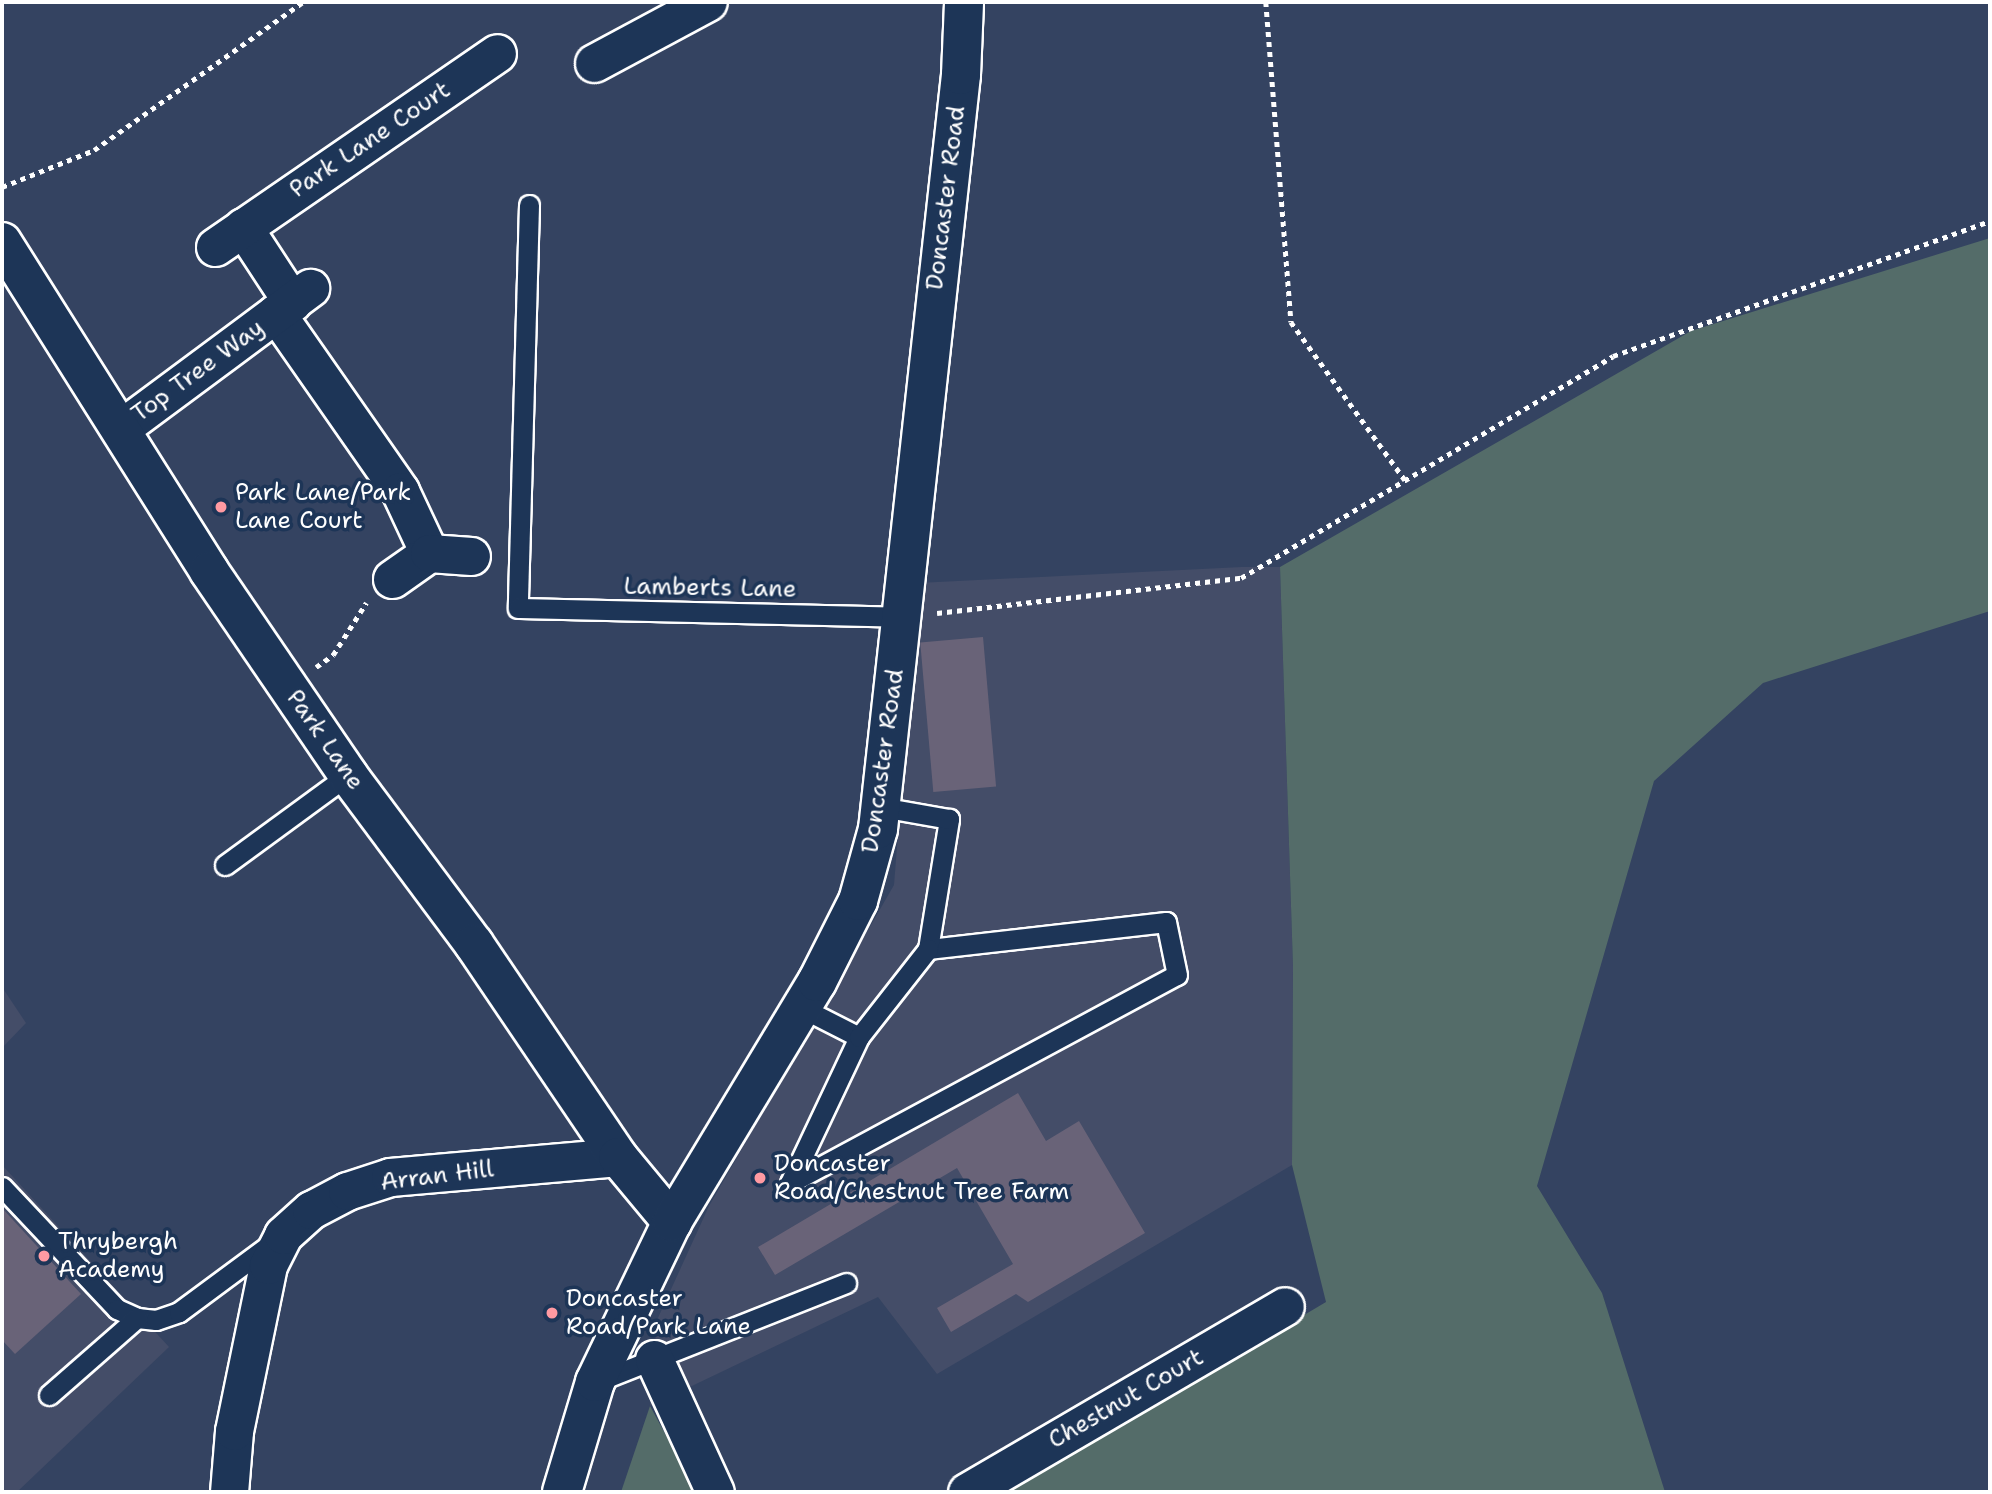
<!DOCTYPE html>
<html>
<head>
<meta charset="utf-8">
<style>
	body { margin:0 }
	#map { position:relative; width:1992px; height:1494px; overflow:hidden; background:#344361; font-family:"Shantell Sans",sans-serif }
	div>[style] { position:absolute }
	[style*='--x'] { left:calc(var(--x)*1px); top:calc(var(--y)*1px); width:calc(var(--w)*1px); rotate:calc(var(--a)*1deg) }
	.built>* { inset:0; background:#444d68 }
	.green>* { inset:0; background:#546c69 }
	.building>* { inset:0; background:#696378; transform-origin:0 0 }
	.path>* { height:4.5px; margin-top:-2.25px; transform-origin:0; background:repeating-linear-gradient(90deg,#fff 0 5px,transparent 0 10px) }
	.roads { filter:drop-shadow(2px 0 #fff) drop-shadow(-2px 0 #fff) drop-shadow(0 2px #fff) drop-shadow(0 -2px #fff) }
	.lane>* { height:19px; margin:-9.5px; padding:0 9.5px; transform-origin:9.5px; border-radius:9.5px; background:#1d3557 }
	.street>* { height:37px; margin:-18.5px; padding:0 18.5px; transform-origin:18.5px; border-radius:18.5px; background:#1d3557 }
	.secondary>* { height:38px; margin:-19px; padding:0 19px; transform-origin:19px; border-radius:19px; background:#1d3557 }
	.primary>* { height:38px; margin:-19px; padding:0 19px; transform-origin:19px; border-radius:19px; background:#1d3557 }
	.dots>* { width:19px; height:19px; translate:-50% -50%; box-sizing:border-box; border:4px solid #1d3557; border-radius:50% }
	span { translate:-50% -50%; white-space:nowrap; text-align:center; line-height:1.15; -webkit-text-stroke:7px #1d3557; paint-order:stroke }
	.street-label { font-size:24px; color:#fff }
	.poi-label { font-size:24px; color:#fff }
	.left { translate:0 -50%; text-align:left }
	.frame { position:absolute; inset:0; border:4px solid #fff; pointer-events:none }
</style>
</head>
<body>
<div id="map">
	<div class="built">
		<div style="clip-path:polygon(1242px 567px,1280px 567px,1293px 967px,1292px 1165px,937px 1374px,878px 1297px,650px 1406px,657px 1320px,709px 1206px,894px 885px,918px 583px)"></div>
		<div style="clip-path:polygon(2px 987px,26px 1023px,2px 1048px)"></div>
		<div style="clip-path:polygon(2px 1165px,169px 1347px,17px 1492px,2px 1492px)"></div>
	</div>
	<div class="green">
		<div style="clip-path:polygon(1990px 238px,1990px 611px,1763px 683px,1654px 781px,1537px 1186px,1602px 1293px,1665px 1492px,1006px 1492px,1326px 1302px,1292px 1165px,1293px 967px,1280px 567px,1691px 331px)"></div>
		<div style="clip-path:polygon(650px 1406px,697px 1492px,621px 1492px)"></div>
	</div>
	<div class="building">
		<div style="left:983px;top:637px;width:150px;height:63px;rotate:85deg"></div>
		<div style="clip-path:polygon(1018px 1093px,1046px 1141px,1079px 1121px,1145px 1233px,1028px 1302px,1016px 1294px,951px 1332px,937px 1308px,1013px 1264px,957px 1168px,775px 1275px,758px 1247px)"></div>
		<div style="clip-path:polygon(2px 1208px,81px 1294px,15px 1354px,2px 1340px)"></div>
	</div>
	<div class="path">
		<div style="--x:1266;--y:2;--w:321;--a:85.5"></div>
		<div style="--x:1291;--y:322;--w:195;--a:54.2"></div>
		<div style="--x:2;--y:187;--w:99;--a:-21.9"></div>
		<div style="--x:94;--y:150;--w:256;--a:-35.3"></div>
		<div style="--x:937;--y:613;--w:306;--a:-6.6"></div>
		<div style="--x:1241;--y:578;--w:433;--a:-30.8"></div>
		<div style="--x:1613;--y:356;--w:400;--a:-19.7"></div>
		<div style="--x:316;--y:667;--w:21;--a:-35"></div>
		<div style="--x:333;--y:655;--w:62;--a:-57.6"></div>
	</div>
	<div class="roads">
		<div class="lane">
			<div style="--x:529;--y:205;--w:403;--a:91.6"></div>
			<div style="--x:518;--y:608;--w:384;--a:1.3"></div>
			<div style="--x:225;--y:865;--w:152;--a:-36.2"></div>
			<div style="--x:802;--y:1008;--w:64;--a:27"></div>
			<div style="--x:859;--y:1037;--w:161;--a:115.3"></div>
			<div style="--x:790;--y:1183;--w:439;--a:-28.3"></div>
			<div style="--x:1177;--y:975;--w:54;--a:-101.7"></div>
			<div style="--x:1166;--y:922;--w:240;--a:173.5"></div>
			<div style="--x:928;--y:949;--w:132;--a:-80.8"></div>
			<div style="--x:949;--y:819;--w:69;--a:-170"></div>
			<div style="--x:859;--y:1037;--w:112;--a:-51.9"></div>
			<div style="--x:2;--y:1187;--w:168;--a:46.7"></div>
			<div style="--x:117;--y:1309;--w:22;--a:24"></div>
			<div style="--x:137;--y:1318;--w:19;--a:6"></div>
			<div style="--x:156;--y:1320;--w:24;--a:-19"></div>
			<div style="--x:179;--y:1312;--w:114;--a:-36.5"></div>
			<div style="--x:596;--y:1382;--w:269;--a:-21.6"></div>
			<div style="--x:49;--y:1395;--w:117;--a:-41.2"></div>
		</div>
		<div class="street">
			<div style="--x:594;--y:63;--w:129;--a:-28.2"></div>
			<div style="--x:243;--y:227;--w:90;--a:56.8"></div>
			<div style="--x:215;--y:247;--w:342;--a:-34.5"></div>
			<div style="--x:276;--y:313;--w:217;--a:55.1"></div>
			<div style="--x:400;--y:491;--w:68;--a:64.9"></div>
			<div style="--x:120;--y:429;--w:237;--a:-36.6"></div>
			<div style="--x:392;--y:579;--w:45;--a:-35.1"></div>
			<div style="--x:429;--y:553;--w:42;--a:4.1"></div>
			<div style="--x:654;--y:1359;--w:146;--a:65.4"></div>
			<div style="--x:229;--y:1492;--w:61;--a:-85.3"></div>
			<div style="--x:234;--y:1431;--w:169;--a:-78.4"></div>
			<div style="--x:268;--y:1265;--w:34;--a:-63"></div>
			<div style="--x:283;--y:1235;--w:38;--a:-42"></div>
			<div style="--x:311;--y:1210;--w:41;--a:-27.8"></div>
			<div style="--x:347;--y:1191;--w:45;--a:-18"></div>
			<div style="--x:390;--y:1177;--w:229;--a:-5"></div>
			<div style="--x:967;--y:1492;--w:368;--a:-30.3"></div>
		</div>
		<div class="secondary">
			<div style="--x:2;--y:242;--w:389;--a:57.8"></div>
			<div style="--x:209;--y:571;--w:247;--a:55.7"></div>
			<div style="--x:348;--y:775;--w:211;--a:53.3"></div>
			<div style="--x:474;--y:944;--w:257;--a:55.9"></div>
			<div style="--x:618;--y:1157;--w:85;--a:50.3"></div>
		</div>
		<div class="primary">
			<div style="--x:562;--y:1492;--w:115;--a:-73.3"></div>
			<div style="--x:595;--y:1382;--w:178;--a:-64.3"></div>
			<div style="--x:672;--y:1222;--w:280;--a:-58.9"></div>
			<div style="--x:817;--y:982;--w:91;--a:-63.2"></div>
			<div style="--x:858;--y:901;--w:75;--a:-74.5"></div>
			<div style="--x:878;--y:829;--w:759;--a:-83.72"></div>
			<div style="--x:961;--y:75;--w:73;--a:-87.6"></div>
		</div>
	</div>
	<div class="dots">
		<div style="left:221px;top:507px;background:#ff9aa2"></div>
		<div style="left:760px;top:1178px;background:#ff9aa2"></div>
		<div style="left:44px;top:1256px;background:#ff9aa2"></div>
		<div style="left:552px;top:1313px;background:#ff9aa2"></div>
	</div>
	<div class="street-label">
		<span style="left:370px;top:140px;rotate:-34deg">Park Lane Court</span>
		<span style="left:946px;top:198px;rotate:-83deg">Doncaster Road</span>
		<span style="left:198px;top:371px;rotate:-36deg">Top Tree Way</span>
		<span style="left:710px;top:588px;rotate:1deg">Lamberts Lane</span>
		<span style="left:325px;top:740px;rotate:55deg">Park Lane</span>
		<span style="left:883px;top:761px;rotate:-82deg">Doncaster Road</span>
		<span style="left:437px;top:1176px;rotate:-7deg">Arran Hill</span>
		<span style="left:1126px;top:1399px;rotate:-30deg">Chestnut Court</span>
	</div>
	<div class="poi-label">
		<span class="left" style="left:235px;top:507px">Park Lane/Park<br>Lane Court</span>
		<span class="left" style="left:774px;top:1178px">Doncaster<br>Road/Chestnut Tree Farm</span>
		<span class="left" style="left:58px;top:1256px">Thrybergh<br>Academy</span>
		<span class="left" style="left:566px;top:1313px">Doncaster<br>Road/Park Lane</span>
	</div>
	<div class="frame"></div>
</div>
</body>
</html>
